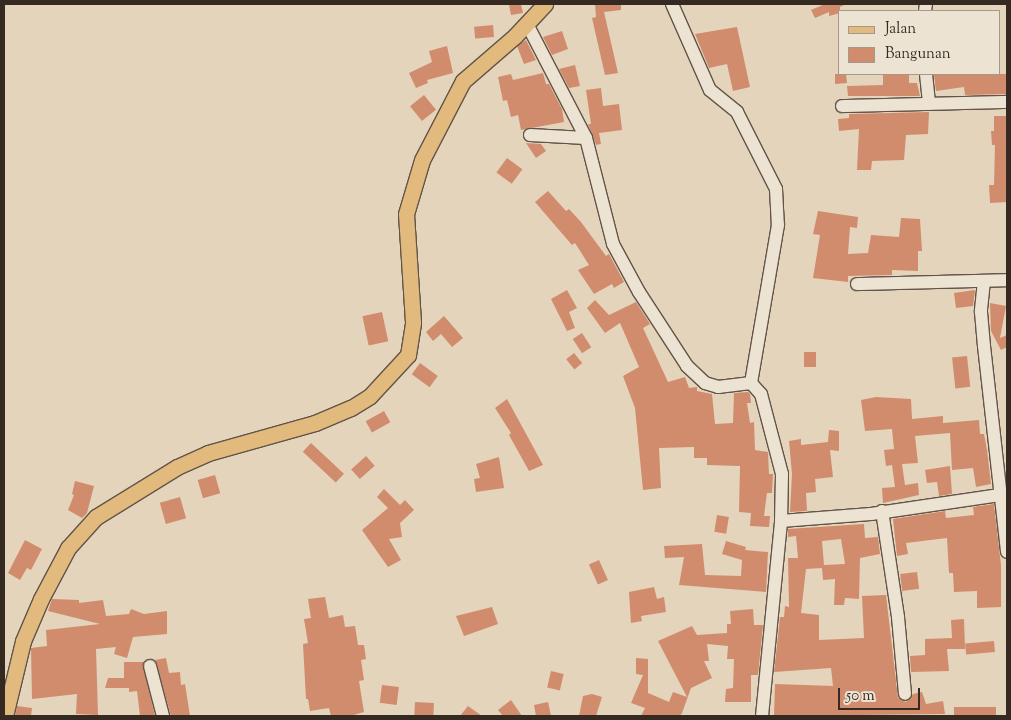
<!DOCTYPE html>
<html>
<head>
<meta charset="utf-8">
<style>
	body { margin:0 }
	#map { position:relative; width:1011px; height:720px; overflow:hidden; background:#e4d4bb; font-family:"Sorts Mill Goudy",serif }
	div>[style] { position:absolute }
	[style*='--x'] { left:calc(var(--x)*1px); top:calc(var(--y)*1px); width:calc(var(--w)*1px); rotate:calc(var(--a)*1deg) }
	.building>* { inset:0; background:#d08c6d; transform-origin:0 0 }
	.roads { filter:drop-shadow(1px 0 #615448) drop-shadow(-1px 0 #615448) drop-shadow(0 1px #615448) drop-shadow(0 -1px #615448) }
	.minor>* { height:12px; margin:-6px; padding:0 6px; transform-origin:6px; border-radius:6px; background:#ede3d3 }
	.major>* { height:15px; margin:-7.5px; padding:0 7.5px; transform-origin:7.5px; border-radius:7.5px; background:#e2ba7e }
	span { translate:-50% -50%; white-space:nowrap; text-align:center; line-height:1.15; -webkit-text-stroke:4px #ede3d3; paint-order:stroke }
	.frame { position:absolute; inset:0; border:5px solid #352a21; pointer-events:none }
	.legend { position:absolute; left:838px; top:10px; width:162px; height:65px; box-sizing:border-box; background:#ede3d3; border:1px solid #a3998c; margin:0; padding:6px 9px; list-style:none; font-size:15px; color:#352a21 }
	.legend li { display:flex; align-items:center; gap:10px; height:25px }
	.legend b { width:25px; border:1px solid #a3998c }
	.scale { position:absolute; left:838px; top:688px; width:82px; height:22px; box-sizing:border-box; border:2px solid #352a21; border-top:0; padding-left:6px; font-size:15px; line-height:18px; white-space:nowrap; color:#352a21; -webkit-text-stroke:4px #ede3d3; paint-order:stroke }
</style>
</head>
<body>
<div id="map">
	<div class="building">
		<div style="clip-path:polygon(509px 4px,521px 4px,523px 13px,511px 15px)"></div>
		<div style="clip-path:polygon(595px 4px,621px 4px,621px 10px,604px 12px,618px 73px,605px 75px,592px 18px,596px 17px)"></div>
		<div style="clip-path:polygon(825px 4px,846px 4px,840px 7px,840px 13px,829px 16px,829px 12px,815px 18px,811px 10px)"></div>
		<div style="left:493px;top:25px;width:12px;height:19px;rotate:85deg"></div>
		<div style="clip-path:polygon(737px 27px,750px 87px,733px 91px,727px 64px,709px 68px,695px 34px)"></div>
		<div style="clip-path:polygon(562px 31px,568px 49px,552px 55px,543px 37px)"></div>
		<div style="clip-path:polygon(526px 40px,536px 60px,524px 64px,517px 46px)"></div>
		<div style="clip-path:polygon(447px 46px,453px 73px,427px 80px,428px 83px,416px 88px,409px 73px,432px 62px,429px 51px)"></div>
		<div style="clip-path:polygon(575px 65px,580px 86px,569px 88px,559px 69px)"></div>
		<div style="clip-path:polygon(543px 73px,546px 84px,549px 84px,562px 109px,564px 122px,521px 130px,518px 115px,511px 117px,507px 100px,503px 101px,498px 77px,511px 74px,513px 80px)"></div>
		<div style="clip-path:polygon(835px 74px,846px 74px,847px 83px,835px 84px)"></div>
		<div style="clip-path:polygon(883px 74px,909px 74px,909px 83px,917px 83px,920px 96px,848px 96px,847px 86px,883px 85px)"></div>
		<div style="clip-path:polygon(946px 74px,1007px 74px,1007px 94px,965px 95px,964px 87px,936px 91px,934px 75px)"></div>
		<div style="clip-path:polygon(601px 88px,603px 106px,619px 104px,622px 130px,599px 133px,601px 144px,596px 145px,588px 124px,591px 124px,586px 90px)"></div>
		<div style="left:424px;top:95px;width:19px;height:18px;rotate:51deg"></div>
		<div style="clip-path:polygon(929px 112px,928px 134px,906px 135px,904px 160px,872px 161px,871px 170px,857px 170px,859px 129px,839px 131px,838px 119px,849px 118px,849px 114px)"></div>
		<div style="clip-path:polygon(994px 116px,1007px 116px,1007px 202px,990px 203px,989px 185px,994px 185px,995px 145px,992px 145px,991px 131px,994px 131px)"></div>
		<div style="clip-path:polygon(526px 143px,541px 144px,546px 151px,536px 158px)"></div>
		<div style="left:507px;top:158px;width:19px;height:18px;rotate:36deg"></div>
		<div style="clip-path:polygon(548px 191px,566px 211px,569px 209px,581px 222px,606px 256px,609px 254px,624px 282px,614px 288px,612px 284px,594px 294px,578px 270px,589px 265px,575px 243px,572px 245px,535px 202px)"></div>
		<div style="clip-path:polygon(818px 211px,858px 217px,857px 228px,850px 227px,848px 254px,868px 253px,871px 235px,899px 237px,901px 218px,920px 219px,922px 251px,918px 251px,918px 271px,892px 270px,892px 275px,848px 276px,848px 282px,813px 278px,820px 235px,813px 234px)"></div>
		<div style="clip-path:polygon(567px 290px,577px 308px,569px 312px,575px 328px,567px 331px,551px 299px)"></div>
		<div style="clip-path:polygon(975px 290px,973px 306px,956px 308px,954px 293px)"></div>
		<div style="clip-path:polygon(595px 300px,609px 315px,636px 302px,650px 324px,643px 328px,668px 382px,685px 377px,689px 388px,697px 387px,697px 391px,712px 394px,715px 424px,733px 423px,734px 393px,748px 392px,750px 394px,751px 403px,747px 403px,750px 423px,754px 422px,755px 450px,768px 452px,769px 474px,773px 474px,772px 493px,767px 493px,764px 516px,770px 516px,769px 527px,750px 526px,751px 513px,739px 512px,740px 466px,707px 465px,707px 458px,694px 458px,694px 447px,659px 448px,661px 488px,643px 490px,635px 408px,623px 376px,639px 367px,620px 323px,605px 333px,587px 308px)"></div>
		<div style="clip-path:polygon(990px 303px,1006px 306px,1000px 338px,1007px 335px,1007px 347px,1001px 350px,991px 331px)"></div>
		<div style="left:382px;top:312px;width:30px;height:20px;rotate:78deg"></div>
		<div style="clip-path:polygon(444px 316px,463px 338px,452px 347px,441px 334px,433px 341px,426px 332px)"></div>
		<div style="left:582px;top:333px;width:17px;height:11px;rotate:57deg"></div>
		<div style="left:804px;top:352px;width:12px;height:15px"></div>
		<div style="left:574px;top:353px;width:13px;height:10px;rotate:51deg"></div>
		<div style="left:967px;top:356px;width:31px;height:15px;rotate:84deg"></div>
		<div style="left:420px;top:363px;width:22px;height:14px;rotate:36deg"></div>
		<div style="clip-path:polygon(876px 397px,911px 399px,912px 419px,943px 416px,943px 423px,979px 420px,980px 434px,984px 434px,987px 450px,991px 484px,976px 487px,973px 468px,952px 470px,950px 433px,915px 436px,918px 463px,902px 464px,905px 485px,918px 483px,919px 495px,883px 503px,882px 488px,895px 487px,892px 465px,886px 466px,884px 450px,894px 449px,892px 429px,865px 431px,861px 400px)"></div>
		<div style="clip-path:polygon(507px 399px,543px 465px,529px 471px,509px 435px,511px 433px,495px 408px)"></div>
		<div style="left:384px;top:411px;width:13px;height:21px;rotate:61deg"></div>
		<div style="clip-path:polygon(829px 430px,839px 431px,839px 451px,830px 450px,833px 477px,815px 479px,816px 492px,806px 493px,807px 511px,790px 512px,792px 474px,789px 441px,801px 439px,801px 445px,828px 442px)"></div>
		<div style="left:311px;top:443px;width:45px;height:12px;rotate:43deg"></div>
		<div style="left:366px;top:456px;width:13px;height:20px;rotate:48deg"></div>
		<div style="clip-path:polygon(499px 457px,504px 488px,476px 492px,474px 479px,480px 478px,476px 464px)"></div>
		<div style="clip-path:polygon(950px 466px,952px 494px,939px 496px,937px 482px,927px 483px,925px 470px)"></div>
		<div style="left:215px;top:475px;width:19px;height:18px;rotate:74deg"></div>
		<div style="clip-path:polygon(75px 481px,94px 486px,87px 513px,82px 518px,68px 510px,74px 495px,72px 494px)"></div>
		<div style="clip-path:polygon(384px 489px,400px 505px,405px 500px,414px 510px,400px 523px,402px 537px,389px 539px,401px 560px,388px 567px,362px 530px,388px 508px,377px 497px)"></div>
		<div style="left:180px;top:497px;width:22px;height:21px;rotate:74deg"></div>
		<div style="clip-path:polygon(994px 504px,1001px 565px,1001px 607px,977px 608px,977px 591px,954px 592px,953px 573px,949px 573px,947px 538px,906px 543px,908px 554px,897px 556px,893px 519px,945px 511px,946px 518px,974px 515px,973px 507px)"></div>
		<div style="left:717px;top:515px;width:12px;height:17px;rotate:9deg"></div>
		<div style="clip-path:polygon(evenodd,864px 524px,865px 538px,878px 537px,880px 554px,860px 558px,859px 599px,845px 598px,844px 605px,834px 605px,835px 579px,823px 580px,822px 568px,806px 569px,801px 613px,819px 615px,819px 640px,864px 638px,862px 596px,886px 595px,898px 698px,906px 702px,913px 694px,922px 692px,926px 704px,943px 701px,945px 714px,774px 716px,775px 684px,833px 686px,831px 668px,774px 672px,780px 617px,784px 617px,785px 606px,789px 607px,788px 558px,798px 558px,796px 536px,788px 537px,788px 529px,864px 524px,841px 539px,845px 564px,824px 565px,822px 541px,841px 539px)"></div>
		<div style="clip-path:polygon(25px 540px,42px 549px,31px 570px,27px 568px,20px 580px,8px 573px)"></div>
		<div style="clip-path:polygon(726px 541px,746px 547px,745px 550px,768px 552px,766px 592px,679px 585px,684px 557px,665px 558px,664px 546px,702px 544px,705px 575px,741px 576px,742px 560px,722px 554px)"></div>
		<div style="left:599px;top:560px;width:22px;height:11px;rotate:66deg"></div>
		<div style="left:917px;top:572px;width:17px;height:17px;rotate:83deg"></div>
		<div style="clip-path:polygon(654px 587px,657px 599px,664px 597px,666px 612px,641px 616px,642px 621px,631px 623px,629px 592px)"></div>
		<div style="clip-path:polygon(325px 597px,329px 618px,343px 615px,345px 627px,355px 626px,358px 645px,364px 645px,366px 659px,361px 660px,364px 680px,359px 681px,364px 712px,350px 716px,331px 716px,329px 708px,310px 711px,308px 699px,306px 699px,303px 644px,308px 643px,304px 619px,311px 618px,308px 599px)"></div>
		<div style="clip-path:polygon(52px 599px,79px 600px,79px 603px,103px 600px,106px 616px,129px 614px,131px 609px,144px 614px,167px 611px,167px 634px,133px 637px,127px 658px,114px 654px,116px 647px,96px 649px,98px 715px,76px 714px,77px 694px,32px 699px,31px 648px,47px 646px,46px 630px,100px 624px,48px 611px)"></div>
		<div style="clip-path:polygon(492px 607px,498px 624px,464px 636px,456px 616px)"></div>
		<div style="clip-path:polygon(753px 609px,754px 625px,763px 625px,758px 675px,751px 675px,751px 702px,725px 702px,726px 689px,733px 688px,734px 659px,727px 659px,728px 646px,707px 644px,709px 661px,704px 661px,712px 678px,691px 688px,682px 713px,680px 716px,641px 716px,645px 708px,631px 703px,643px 675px,636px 674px,636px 658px,648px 659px,648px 693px,669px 702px,673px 692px,687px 697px,658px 641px,692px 626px,697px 635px,727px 633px,727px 624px,731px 624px,730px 611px)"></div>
		<div style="clip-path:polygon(964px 619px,965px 649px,947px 649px,949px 671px,911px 672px,910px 656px,925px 655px,925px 639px,952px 638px,951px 620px)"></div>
		<div style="left:994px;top:641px;width:11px;height:29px;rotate:85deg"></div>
		<div style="clip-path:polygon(166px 658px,169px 673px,180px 672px,181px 685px,185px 684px,190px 716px,171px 716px,155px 660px)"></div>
		<div style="clip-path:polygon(124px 662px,143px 662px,155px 716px,140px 716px,137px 691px,129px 692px,129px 688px,105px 688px,108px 678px,124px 678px)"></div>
		<div style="left:551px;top:671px;width:13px;height:17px;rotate:13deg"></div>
		<div style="left:382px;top:685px;width:17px;height:18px;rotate:7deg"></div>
		<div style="clip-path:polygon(592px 694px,602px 697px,596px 716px,579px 716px,583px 696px)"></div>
		<div style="clip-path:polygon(511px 700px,522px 716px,503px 716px,498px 710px)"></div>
		<div style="left:415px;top:702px;width:19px;height:14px;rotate:3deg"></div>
		<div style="clip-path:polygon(548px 702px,551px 716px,536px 716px,534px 705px)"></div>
		<div style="clip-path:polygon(17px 706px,32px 708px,31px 716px,15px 716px)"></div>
		<div style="clip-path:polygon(468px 706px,482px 716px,460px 716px)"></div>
		<div style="left:954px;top:707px;width:42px;height:9px"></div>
	</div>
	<div class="roads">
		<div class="minor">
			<div style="--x:672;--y:4;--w:94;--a:66.2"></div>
			<div style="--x:710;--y:90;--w:35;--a:39"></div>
			<div style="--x:737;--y:112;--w:86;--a:63.1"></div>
			<div style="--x:776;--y:189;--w:36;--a:87"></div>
			<div style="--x:778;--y:225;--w:160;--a:99.7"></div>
			<div style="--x:925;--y:11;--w:7;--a:-82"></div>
			<div style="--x:527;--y:24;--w:128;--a:62.6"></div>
			<div style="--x:586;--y:138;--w:109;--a:75.7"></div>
			<div style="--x:613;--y:244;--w:55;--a:61.6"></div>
			<div style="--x:639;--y:292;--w:88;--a:57"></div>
			<div style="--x:687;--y:366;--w:25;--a:43"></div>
			<div style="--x:705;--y:383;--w:14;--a:17"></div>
			<div style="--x:718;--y:387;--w:33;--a:-7"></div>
			<div style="--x:751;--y:383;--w:15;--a:48"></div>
			<div style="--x:761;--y:394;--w:83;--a:75.3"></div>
			<div style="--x:782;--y:474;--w:47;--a:91.2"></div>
			<div style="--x:781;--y:521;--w:90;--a:-4.4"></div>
			<div style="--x:871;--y:514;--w:137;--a:-8.4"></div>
			<div style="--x:926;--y:74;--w:30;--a:84"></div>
			<div style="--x:842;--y:106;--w:165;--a:-1.4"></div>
			<div style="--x:530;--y:135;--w:56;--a:3.1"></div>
			<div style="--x:984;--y:281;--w:31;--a:96"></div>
			<div style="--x:981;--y:312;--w:34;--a:85"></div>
			<div style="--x:984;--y:346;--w:207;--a:83.6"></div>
			<div style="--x:857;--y:284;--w:150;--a:-1.5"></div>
			<div style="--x:882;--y:511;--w:107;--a:81.4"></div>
			<div style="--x:898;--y:617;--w:77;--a:84.8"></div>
			<div style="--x:150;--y:666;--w:52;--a:75.4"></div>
			<div style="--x:762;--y:716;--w:196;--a:-84.4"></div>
		</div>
		<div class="major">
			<div style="--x:5;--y:716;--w:77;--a:-76.5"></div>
			<div style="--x:23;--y:641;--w:46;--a:-66.8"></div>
			<div style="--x:41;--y:599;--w:58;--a:-62.1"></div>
			<div style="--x:68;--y:548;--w:42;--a:-47.9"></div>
			<div style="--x:96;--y:517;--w:95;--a:-31.7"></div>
			<div style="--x:177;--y:467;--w:34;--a:-24"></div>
			<div style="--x:208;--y:453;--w:111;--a:-15.7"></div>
			<div style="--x:315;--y:423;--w:39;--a:-23"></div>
			<div style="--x:351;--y:408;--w:22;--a:-32"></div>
			<div style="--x:370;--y:396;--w:56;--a:-47.2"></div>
			<div style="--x:408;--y:355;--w:33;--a:-81"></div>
			<div style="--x:413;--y:322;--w:108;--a:-93.7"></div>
			<div style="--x:406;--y:214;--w:56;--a:-73.5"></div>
			<div style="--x:422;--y:160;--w:89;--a:-62.6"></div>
			<div style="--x:463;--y:81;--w:69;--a:-40.9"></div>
			<div style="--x:515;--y:36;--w:44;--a:-46.8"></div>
		</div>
	</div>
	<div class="frame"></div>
	<ul class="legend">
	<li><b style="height:6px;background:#e2ba7e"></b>Jalan</li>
	<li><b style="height:14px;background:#d08c6d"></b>Bangunan</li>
	</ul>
	<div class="scale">50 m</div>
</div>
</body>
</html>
